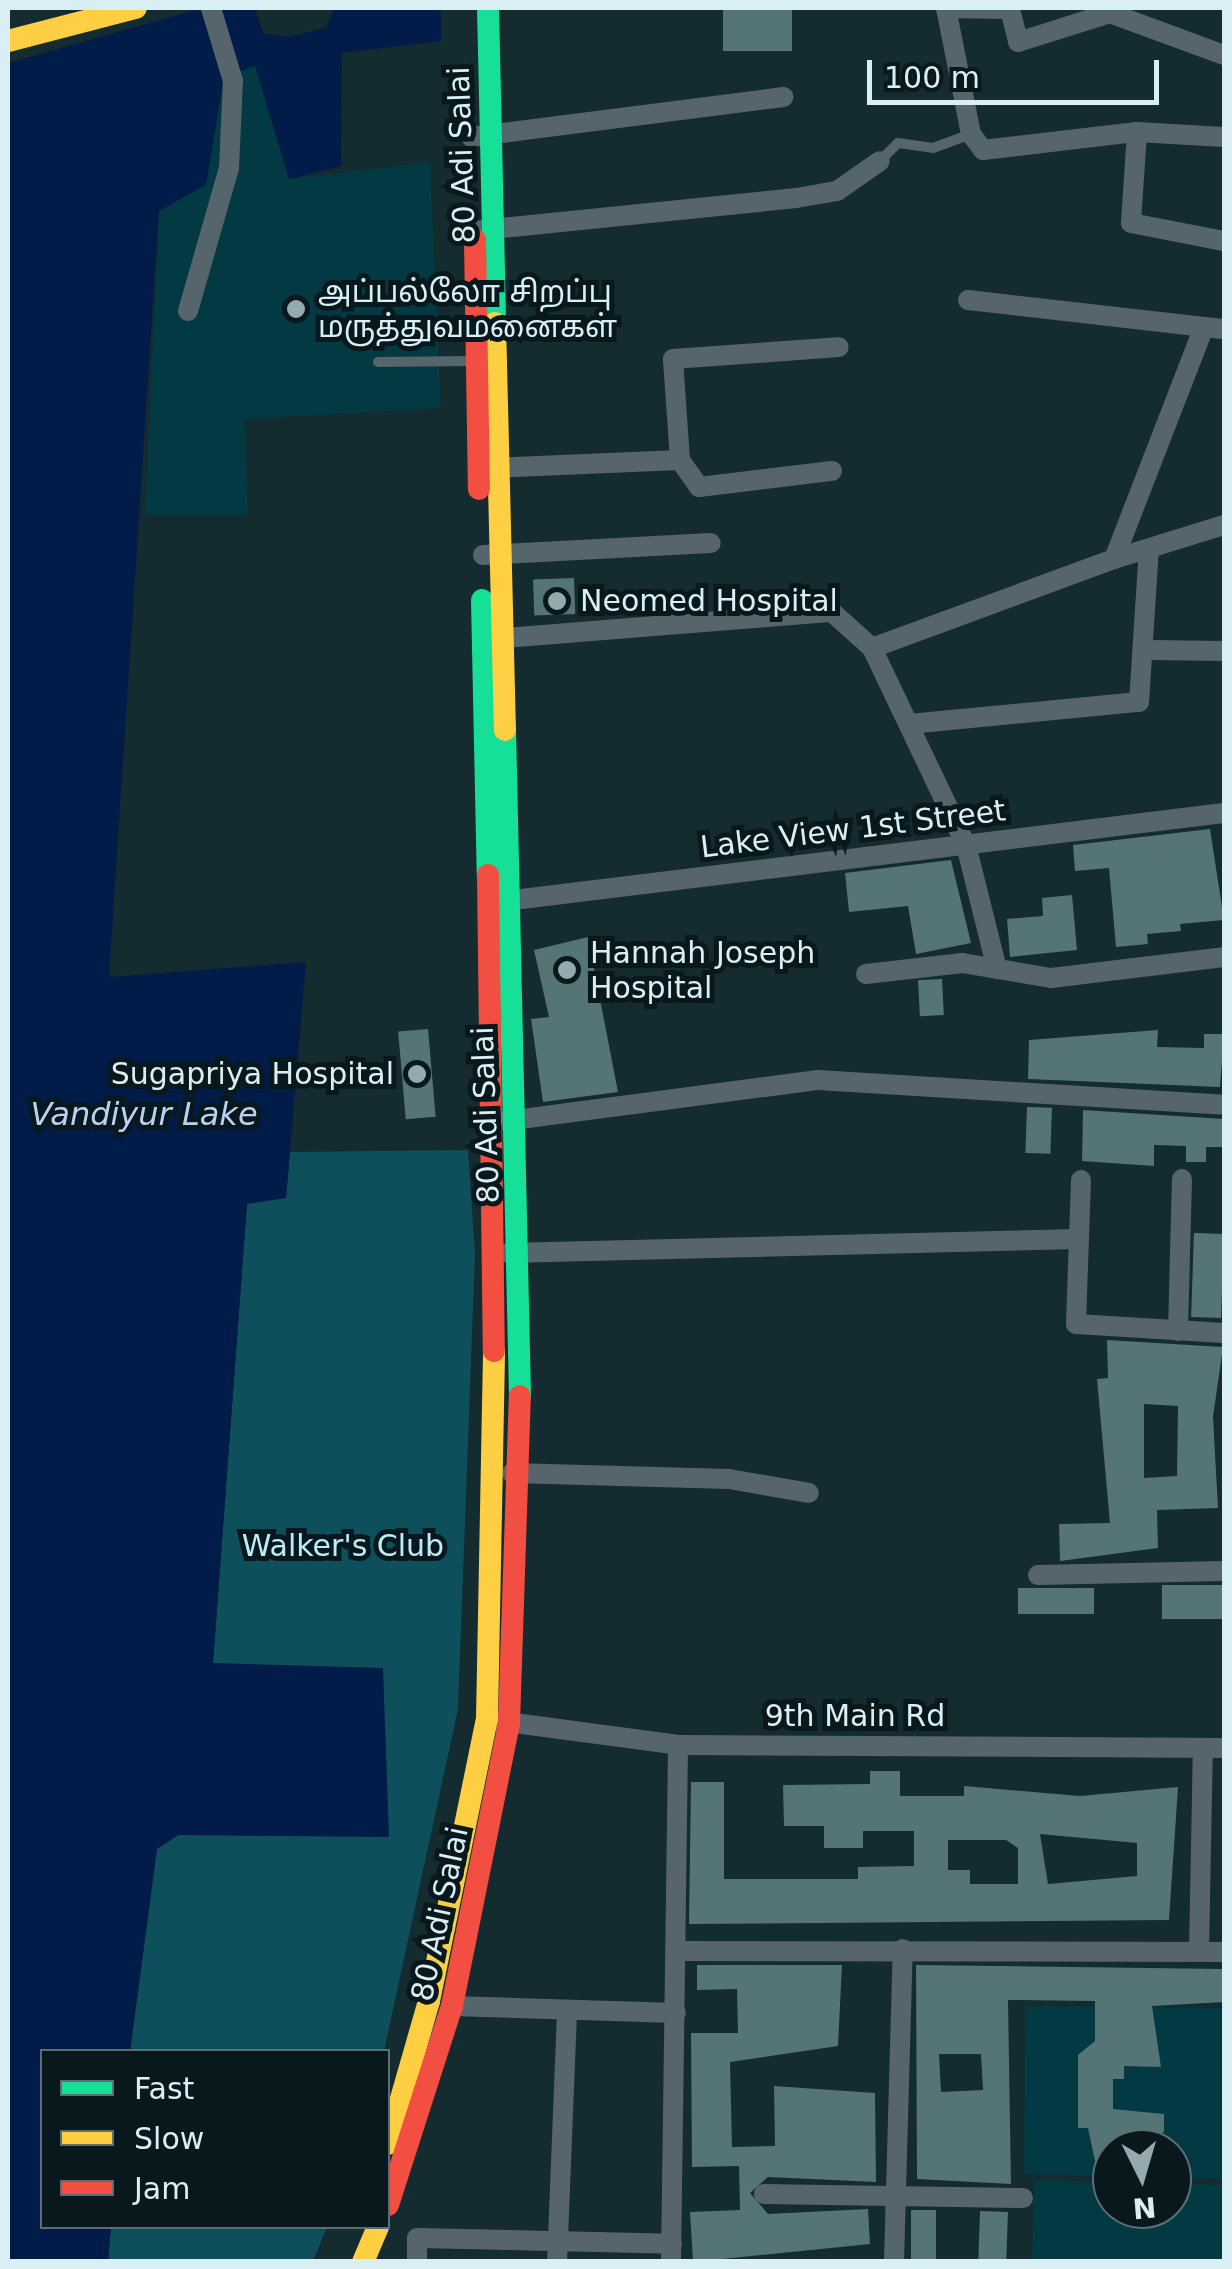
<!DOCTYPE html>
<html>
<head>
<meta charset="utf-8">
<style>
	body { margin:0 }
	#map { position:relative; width:1232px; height:2269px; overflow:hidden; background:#142b30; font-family:"DejaVu Sans","Noto Sans Tamil",sans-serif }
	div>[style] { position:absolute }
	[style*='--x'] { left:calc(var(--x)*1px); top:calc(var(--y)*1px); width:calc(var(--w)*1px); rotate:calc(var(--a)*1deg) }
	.built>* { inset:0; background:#033942 }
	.green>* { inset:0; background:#0d4f5b }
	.water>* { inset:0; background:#021c4a }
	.building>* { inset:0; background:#547475; transform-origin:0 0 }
	.lane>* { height:10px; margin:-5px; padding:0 5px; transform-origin:5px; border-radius:5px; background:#56656c }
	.street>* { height:20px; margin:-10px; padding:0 10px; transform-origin:10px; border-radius:10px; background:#56656c }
	.fast>* { height:22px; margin:-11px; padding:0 11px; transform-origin:11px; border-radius:11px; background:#16e098 }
	.slow>* { height:22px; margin:-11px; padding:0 11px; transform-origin:11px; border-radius:11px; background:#ffcf43 }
	.jam>* { height:22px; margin:-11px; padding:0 11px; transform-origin:11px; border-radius:11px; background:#f24e42 }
	.dots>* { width:28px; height:28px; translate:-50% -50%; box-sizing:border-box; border:5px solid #08181c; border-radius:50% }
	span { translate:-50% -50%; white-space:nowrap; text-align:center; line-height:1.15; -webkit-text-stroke:10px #08181c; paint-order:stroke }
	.street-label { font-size:30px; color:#daeff4 }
	.poi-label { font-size:30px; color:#daeff4 }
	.left { translate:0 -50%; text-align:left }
	.right { translate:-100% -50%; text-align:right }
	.park-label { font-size:30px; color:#bbecf7 }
	.water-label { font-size:32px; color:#bbd1f3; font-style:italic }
	.frame { position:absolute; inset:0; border:10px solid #daeff4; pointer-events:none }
	.legend { position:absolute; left:40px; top:2049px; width:350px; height:180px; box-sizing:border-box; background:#08181c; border:2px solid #5c6e72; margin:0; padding:12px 18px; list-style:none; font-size:30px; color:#daeff4 }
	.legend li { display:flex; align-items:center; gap:20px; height:50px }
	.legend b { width:50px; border:2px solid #5c6e72 }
	.north { position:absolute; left:1092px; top:2129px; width:100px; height:100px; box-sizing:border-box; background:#08181c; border:2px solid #5c6e72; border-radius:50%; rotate:175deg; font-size:28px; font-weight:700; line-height:40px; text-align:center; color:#daeff4 }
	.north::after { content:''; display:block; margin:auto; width:35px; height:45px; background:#95aaaf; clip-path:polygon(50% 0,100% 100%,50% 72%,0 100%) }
	.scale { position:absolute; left:867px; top:60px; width:292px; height:45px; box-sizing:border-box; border:5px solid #daeff4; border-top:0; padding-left:12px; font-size:30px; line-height:35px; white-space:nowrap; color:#daeff4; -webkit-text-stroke:8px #08181c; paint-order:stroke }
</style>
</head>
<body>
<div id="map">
	<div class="built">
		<div style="clip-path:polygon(255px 65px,289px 179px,430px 162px,441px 408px,245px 419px,248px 515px,145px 515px,159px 211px,206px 184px,223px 77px)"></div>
		<div style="clip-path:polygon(1025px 2006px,1224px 2008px,1224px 2179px,1172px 2178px,1172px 2149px,1112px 2149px,1112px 2176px,1024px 2174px)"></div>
		<div style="clip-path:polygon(1034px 2180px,1112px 2182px,1112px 2209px,1172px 2209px,1172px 2184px,1224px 2185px,1224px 2261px,1032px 2261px)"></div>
	</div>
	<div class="green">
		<div style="clip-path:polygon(468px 1150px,475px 1254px,458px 1709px,384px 2051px,130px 2052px,157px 1849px,178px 1835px,389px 1836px,274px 1667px,213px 1663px,247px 1203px,286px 1198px,290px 1152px)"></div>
		<div style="clip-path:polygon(111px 2227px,111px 2226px,327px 2227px,313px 2261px,108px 2261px)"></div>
	</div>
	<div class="water">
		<div style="clip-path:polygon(203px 8px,255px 8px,263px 33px,286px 37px,326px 28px,334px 8px,441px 8px,441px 41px,342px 53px,341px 166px,289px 179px,255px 66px,224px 77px,206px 185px,159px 211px,109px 977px,306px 962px,286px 1198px,247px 1204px,213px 1663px,383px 1668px,389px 1837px,178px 1835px,157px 1849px,130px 2051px,42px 2052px,42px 2226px,111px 2227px,108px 2262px,8px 2261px,8px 63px)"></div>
	</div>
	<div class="building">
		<div style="left:723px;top:8px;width:69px;height:43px"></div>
		<div style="left:574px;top:578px;width:36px;height:41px;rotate:88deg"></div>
		<div style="clip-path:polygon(1210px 829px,1224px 920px,1180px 924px,1181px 931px,1147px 934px,1148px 944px,1116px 947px,1109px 868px,1075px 871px,1073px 845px)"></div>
		<div style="clip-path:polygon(951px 860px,971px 943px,916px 954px,908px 906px,849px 912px,845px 873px)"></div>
		<div style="clip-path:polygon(1072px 895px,1077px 950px,1010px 957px,1007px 919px,1043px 916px,1042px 898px)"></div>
		<div style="clip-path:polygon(588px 937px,618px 1092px,543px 1102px,531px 1019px,549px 1017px,534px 950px)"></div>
		<div style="left:942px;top:979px;width:36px;height:24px;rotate:87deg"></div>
		<div style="left:428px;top:1029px;width:88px;height:30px;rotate:85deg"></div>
		<div style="clip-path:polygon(1158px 1030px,1157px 1047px,1204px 1048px,1204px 1034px,1224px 1034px,1220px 1087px,1028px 1079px,1029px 1040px)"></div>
		<div style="left:1027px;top:1107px;width:25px;height:46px;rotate:2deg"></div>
		<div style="clip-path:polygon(1083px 1110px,1224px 1119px,1224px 1147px,1206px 1147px,1206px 1162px,1186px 1162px,1186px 1146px,1154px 1145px,1154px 1166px,1082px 1161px)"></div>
		<div style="left:1194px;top:1233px;width:30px;height:84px;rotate:2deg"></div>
		<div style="clip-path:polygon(evenodd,1107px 1340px,1223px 1347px,1213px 1417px,1218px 1508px,1157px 1510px,1158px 1548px,1060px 1561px,1059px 1524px,1110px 1523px,1097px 1379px,1108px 1378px,1107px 1340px,1144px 1404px,1178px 1406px,1177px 1476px,1144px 1478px,1144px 1404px)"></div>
		<div style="left:1224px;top:1585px;width:34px;height:62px;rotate:90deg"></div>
		<div style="left:1018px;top:1588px;width:76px;height:26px"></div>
		<div style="clip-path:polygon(evenodd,870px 1771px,900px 1771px,900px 1796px,964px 1796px,964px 1786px,1080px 1796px,1178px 1787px,1169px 1920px,689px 1924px,691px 1782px,724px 1782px,724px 1879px,858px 1879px,858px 1867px,914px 1866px,914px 1831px,863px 1831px,863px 1848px,824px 1848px,824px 1826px,784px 1826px,783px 1785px,870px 1784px,870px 1771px,1040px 1834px,1137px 1843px,1137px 1876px,1048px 1884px,1040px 1834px,870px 1771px,948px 1840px,1006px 1840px,1018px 1848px,1018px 1884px,970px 1884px,970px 1870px,948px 1870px,948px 1840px)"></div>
		<div style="clip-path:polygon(697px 1965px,842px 1965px,838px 2046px,730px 2062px,732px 2147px,775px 2146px,774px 2086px,875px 2093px,876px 2182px,768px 2177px,750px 2193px,768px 2214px,868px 2209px,870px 2244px,693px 2262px,690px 2212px,740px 2210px,739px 2166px,692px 2167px,691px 2033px,738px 2033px,737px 1989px,697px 1990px)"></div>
		<div style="clip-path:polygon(evenodd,916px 1965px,1224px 1969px,1224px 2002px,1152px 2006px,1161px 2067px,1124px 2066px,1124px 2079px,1113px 2079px,1113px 2109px,1164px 2114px,1164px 2131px,1152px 2149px,1112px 2149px,1112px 2161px,1095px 2161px,1088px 2128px,1078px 2128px,1078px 2055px,1095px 2041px,1095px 2001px,1008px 2000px,1011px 2184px,917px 2179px,916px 1965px,939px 2054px,981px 2054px,983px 2090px,941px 2092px,939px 2054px)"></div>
		<div style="left:911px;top:2210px;width:25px;height:52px"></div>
		<div style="left:980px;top:2211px;width:28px;height:51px;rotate:2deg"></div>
	</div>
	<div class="lane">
		<div style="--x:880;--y:161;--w:25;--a:-45"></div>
		<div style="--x:898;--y:143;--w:35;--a:8"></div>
		<div style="--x:933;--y:148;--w:40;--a:-20.2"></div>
		<div style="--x:378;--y:362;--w:94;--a:-0.6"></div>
	</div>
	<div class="street">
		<div style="--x:946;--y:8;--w:128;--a:78.8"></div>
		<div style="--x:971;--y:134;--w:20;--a:53"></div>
		<div style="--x:983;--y:150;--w:155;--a:-6.7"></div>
		<div style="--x:1137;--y:132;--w:87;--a:3.3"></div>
		<div style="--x:946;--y:8;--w:64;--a:0.9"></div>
		<div style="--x:1010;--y:9;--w:34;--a:76"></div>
		<div style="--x:1018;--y:42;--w:96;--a:-17.5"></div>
		<div style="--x:1110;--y:13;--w:121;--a:20.2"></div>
		<div style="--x:1137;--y:132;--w:91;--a:93.8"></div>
		<div style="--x:1131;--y:223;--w:95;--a:11"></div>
		<div style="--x:471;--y:137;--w:315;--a:-7.3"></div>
		<div style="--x:482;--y:230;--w:316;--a:-5.8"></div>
		<div style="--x:796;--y:198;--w:42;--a:-9.7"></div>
		<div style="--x:837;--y:191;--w:52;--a:-34.9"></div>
		<div style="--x:968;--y:300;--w:258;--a:6.5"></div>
		<div style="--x:188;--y:311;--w:149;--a:-74"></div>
		<div style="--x:229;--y:168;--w:87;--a:-87.4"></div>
		<div style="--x:233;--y:81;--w:76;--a:-106.8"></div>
		<div style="--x:680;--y:460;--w:101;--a:-94"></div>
		<div style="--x:673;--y:359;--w:166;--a:-4.1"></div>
		<div style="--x:490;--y:468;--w:190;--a:-2.4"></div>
		<div style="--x:680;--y:460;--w:33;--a:55"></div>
		<div style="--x:699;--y:487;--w:134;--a:-6.9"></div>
		<div style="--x:483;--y:555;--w:228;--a:-3"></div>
		<div style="--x:1114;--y:559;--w:115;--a:-17.2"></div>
		<div style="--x:493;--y:639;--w:340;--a:-4.6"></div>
		<div style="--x:832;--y:612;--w:54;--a:42"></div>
		<div style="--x:872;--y:648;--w:218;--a:64.5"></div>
		<div style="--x:966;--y:845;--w:128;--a:76"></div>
		<div style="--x:872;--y:648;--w:258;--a:-20.2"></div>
		<div style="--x:1114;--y:559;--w:247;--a:-68.8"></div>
		<div style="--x:1149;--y:650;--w:75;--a:0.8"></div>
		<div style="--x:909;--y:724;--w:231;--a:-5.5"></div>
		<div style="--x:1139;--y:702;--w:153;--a:-86.3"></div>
		<div style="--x:497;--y:902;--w:732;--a:-6.98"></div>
		<div style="--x:866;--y:974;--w:97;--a:-6.5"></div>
		<div style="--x:962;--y:963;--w:90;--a:9.6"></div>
		<div style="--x:1051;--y:978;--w:174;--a:-6.9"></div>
		<div style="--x:506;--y:1121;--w:315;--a:-7.5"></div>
		<div style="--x:818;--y:1080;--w:407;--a:3.5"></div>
		<div style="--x:1081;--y:1180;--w:144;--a:92"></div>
		<div style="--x:1076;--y:1324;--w:148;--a:3.5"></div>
		<div style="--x:508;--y:1253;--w:570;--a:-1.41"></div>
		<div style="--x:1178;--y:1331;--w:152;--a:-88.5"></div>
		<div style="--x:512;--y:1473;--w:217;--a:1.6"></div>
		<div style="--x:729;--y:1479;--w:81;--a:9.9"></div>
		<div style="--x:1038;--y:1575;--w:186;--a:-1.2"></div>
		<div style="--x:499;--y:1721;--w:181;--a:7.6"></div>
		<div style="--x:678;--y:1745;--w:546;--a:0.31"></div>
		<div style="--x:678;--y:1951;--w:546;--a:0.1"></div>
		<div style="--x:1199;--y:1951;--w:203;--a:-88.9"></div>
		<div style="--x:452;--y:2006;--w:224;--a:1.8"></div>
		<div style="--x:764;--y:2194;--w:259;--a:0.9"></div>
		<div style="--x:417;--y:2262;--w:24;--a:-90"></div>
		<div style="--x:417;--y:2238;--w:255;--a:1.3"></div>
		<div style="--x:557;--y:2262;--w:247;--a:-87.7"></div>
		<div style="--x:671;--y:2262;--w:517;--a:-89.22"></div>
		<div style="--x:894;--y:2262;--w:313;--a:-88.4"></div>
	</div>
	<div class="fast">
		<div style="--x:488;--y:8;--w:315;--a:88.7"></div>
		<div style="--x:482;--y:600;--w:275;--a:88.8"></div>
		<div style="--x:505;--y:730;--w:666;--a:88.71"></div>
	</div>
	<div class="slow">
		<div style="--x:8;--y:41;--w:132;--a:-14.5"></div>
		<div style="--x:495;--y:323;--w:407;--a:88.6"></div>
		<div style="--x:388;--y:2144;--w:149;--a:-74"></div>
		<div style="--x:429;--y:2001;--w:288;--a:-78.4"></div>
		<div style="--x:487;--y:1719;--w:368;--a:-88.9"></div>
		<div style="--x:363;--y:2262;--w:39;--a:-67"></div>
	</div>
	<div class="jam">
		<div style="--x:475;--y:240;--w:249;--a:89.1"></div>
		<div style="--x:488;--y:875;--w:476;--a:89.3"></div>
		<div style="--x:388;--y:2205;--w:209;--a:-72.2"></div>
		<div style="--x:452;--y:2006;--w:289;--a:-78.6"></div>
		<div style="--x:509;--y:1723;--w:327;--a:-88.1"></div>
	</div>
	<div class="dots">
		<div style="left:296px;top:309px;background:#95aaaf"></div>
		<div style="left:557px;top:601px;background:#95aaaf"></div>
		<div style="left:567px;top:970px;background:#95aaaf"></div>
		<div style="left:417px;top:1074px;background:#95aaaf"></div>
	</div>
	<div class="street-label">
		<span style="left:462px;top:155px;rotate:-92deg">80 Adi Salai</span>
		<span style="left:853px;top:829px;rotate:-7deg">Lake View 1st Street</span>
		<span style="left:486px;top:1115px;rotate:-92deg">80 Adi Salai</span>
		<span style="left:855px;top:1716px">9th Main Rd</span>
		<span style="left:440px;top:1914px;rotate:-78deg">80 Adi Salai</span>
	</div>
	<div class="poi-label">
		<span class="left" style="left:318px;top:309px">அப்பல்லோ சிறப்பு<br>மருத்துவமனைகள்</span>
		<span class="left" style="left:580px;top:601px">Neomed Hospital</span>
		<span class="left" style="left:590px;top:970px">Hannah Joseph<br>Hospital</span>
		<span class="right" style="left:394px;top:1074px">Sugapriya Hospital</span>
	</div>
	<div class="park-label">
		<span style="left:343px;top:1546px">Walker's Club</span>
	</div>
	<div class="water-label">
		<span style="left:144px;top:1114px">Vandiyur Lake</span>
	</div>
	<div class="frame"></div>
	<ul class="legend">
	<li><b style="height:12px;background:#16e098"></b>Fast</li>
	<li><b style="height:12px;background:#ffcf43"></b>Slow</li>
	<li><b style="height:12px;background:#f24e42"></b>Jam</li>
	</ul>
	<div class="north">N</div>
	<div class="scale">100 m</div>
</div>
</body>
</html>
